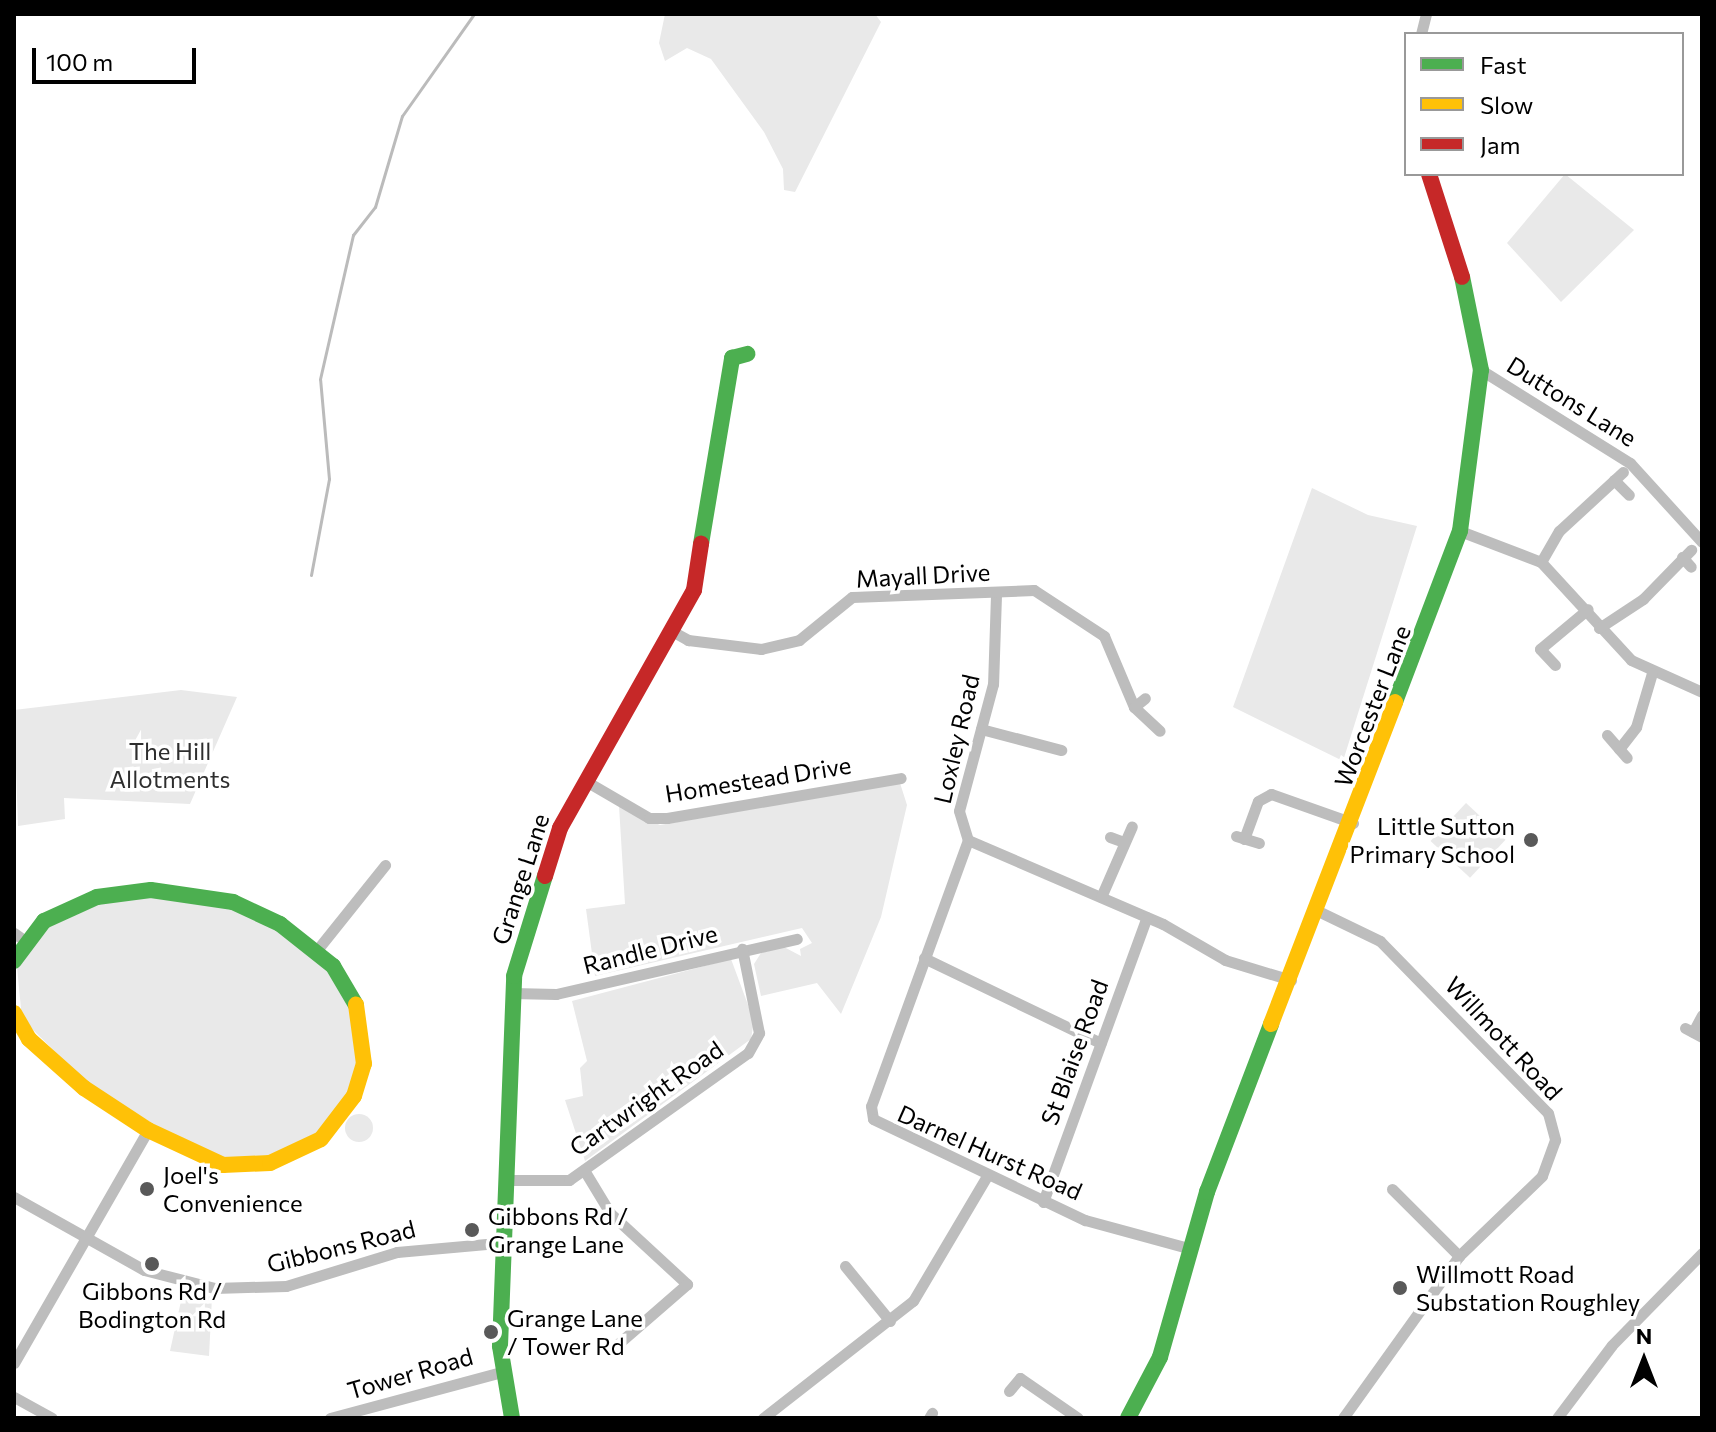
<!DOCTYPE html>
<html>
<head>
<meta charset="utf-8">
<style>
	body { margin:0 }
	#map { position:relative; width:1716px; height:1432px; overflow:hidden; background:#fff; font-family:Commissioner,sans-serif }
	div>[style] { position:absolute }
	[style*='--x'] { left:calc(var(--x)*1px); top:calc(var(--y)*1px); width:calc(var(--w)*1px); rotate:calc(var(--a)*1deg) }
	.green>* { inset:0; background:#e9e9e9; transform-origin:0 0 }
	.round { border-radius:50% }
	.stream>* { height:3px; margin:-1.5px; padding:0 1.5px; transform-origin:1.5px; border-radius:1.5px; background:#bbb }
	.street>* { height:11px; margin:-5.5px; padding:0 5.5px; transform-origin:5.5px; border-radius:5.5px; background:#bdbdbd }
	.fast>* { height:16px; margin:-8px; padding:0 8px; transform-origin:8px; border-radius:8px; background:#4caf50 }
	.slow>* { height:16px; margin:-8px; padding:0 8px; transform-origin:8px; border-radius:8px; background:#ffc107 }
	.jam>* { height:16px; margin:-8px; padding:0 8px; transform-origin:8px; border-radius:8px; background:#c62828 }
	.dots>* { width:22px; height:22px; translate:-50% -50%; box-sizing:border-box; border:4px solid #fff; border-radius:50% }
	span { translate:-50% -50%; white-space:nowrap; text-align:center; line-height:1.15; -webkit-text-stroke:7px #fff; paint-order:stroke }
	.street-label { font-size:24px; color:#000 }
	.park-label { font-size:24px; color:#2e2e2e }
	.poi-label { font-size:24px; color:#000 }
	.right { translate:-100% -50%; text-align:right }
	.left { translate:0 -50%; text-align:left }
	.frame { position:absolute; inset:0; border:16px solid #000; pointer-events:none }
	.legend { position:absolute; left:1404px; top:32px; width:280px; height:144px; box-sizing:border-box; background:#fff; border:2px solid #999; margin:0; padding:10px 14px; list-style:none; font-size:24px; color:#000 }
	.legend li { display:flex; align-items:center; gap:16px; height:40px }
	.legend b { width:40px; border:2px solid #999 }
	.north { position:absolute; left:1604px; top:1320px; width:80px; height:80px; -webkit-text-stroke:6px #fff; paint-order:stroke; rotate:0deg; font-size:22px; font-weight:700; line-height:32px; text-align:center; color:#000 }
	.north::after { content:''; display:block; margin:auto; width:28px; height:36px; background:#000; clip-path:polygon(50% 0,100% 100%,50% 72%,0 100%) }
	.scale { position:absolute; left:32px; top:48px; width:164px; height:36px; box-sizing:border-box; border:4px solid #000; border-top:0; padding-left:10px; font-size:24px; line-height:28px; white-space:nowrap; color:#000; -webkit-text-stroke:6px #fff; paint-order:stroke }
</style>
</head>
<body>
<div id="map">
	<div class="green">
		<div style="clip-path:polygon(665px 14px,875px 14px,881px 22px,795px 192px,784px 190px,783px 169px,764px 132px,711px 59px,687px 48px,665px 61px,659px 43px)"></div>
		<div style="clip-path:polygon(1565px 174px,1634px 230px,1561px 302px,1507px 243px)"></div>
		<div style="clip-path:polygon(1312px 488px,1368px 515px,1417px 526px,1343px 761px,1233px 707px)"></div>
		<div style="clip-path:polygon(181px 690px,237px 697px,190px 804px,64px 798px,65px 819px,18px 826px,14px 710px)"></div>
		<div style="clip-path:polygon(900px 783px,907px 805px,881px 917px,841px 1014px,817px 983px,761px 996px,754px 964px,761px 953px,784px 947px,801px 956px,800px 949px,812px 943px,802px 928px,595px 976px,586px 909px,625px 904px,619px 806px,660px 825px)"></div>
		<div style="left:1466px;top:803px;width:54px;height:52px;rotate:43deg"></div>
		<div style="clip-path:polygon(130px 895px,199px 897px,265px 922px,319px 961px,352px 1006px,358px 1062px,349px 1093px,312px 1141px,250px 1162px,202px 1153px,90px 1086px,22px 1019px,17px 967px,40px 931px,68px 913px)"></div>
		<div style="clip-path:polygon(731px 959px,754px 1021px,751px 1039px,585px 1161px,565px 1100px,583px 1096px,580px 1068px,587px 1061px,572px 1001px)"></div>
		<div class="round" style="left:345px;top:1114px;width:28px;height:28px"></div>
		<div style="clip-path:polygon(183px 1292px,212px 1297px,209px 1356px,170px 1351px)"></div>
	</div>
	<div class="stream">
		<div style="--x:311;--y:575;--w:98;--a:-79.4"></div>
		<div style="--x:329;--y:479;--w:100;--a:-95.1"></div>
		<div style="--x:320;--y:379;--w:148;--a:-77.1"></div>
		<div style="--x:353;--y:235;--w:36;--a:-52"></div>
		<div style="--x:375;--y:207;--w:95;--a:-73.5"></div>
		<div style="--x:402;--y:116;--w:125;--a:-54.8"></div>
	</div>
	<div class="street">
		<div style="--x:1421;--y:34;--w:21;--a:-76"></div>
		<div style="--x:1481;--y:370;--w:176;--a:32"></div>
		<div style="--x:1630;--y:463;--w:107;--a:47.7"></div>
		<div style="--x:1614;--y:480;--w:21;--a:45"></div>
		<div style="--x:1460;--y:531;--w:87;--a:20.9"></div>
		<div style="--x:1541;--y:562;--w:133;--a:47.4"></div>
		<div style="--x:1631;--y:660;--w:78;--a:24.3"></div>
		<div style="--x:1682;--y:557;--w:13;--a:48"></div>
		<div style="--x:1541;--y:562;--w:36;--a:-60"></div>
		<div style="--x:1559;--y:531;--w:87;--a:-42.7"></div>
		<div style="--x:996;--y:595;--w:89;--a:91.9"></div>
		<div style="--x:993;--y:684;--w:131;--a:105"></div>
		<div style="--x:959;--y:811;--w:30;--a:73"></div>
		<div style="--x:968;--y:840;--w:212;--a:23.3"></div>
		<div style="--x:1163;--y:924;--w:72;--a:30.1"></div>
		<div style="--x:1225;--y:960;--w:69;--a:16.9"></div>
		<div style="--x:1599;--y:628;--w:53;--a:-33.4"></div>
		<div style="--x:1643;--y:599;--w:69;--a:-45.6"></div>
		<div style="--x:670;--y:630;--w:21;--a:29"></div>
		<div style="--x:688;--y:640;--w:74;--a:7"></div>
		<div style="--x:761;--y:649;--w:39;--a:-13"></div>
		<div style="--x:799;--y:640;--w:68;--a:-39.1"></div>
		<div style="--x:852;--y:597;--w:182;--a:-2.2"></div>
		<div style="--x:1034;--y:590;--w:84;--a:33.3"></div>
		<div style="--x:1104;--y:636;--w:77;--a:67.1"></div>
		<div style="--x:1134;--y:707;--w:35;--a:43"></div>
		<div style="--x:1555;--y:665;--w:22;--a:-133"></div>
		<div style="--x:1540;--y:649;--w:62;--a:-39.8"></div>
		<div style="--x:1134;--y:707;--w:14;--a:-39"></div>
		<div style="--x:981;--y:729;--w:83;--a:14.7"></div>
		<div style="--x:1607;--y:735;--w:30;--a:49"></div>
		<div style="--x:1619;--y:749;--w:28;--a:-52"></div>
		<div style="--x:1636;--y:727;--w:56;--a:-73.5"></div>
		<div style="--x:584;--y:780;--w:75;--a:30.3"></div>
		<div style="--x:649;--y:818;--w:18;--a:0"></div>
		<div style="--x:667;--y:818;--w:237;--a:-9.7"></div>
		<div style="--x:1236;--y:836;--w:24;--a:17"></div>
		<div style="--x:1110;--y:837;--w:15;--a:20"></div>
		<div style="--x:1244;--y:839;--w:40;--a:-69.8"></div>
		<div style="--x:1258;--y:801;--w:15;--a:-28"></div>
		<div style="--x:1271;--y:794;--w:87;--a:19.5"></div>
		<div style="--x:968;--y:840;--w:283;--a:110"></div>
		<div style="--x:871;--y:1106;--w:13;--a:81"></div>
		<div style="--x:873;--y:1119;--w:235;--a:25.5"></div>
		<div style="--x:1085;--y:1220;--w:111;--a:15.2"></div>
		<div style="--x:1101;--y:897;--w:77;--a:-66.4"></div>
		<div style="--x:1318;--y:911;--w:69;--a:25.8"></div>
		<div style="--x:1380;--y:941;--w:240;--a:45.7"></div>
		<div style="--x:1548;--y:1113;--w:28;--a:75"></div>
		<div style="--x:1555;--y:1140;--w:38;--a:110"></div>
		<div style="--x:1542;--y:1176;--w:115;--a:136.1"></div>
		<div style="--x:1459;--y:1256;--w:199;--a:125.6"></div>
		<div style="--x:14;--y:933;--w:12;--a:35"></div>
		<div style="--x:317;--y:950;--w:109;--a:-51.3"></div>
		<div style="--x:924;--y:958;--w:196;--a:25.7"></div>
		<div style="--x:512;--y:993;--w:44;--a:1.3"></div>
		<div style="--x:556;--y:994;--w:247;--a:-12.9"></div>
		<div style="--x:1685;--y:1028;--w:19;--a:28"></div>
		<div style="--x:1693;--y:1032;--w:19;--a:-62"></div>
		<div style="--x:584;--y:1170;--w:50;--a:58.8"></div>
		<div style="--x:610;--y:1213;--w:105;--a:42.7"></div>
		<div style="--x:687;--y:1284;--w:102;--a:139"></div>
		<div style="--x:510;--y:1180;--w:59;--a:0"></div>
		<div style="--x:569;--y:1180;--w:219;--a:-35.4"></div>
		<div style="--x:748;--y:1053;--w:23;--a:-61"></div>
		<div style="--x:759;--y:1033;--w:86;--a:-101.4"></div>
		<div style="--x:1392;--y:1189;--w:95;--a:45"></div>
		<div style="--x:14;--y:1197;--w:149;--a:29.3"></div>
		<div style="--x:144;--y:1270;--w:72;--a:14.4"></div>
		<div style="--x:214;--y:1288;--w:72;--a:-1.6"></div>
		<div style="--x:286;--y:1286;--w:116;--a:-17"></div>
		<div style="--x:397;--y:1252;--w:112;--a:-5.1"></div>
		<div style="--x:1043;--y:1202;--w:303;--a:-70"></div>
		<div style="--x:845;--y:1266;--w:71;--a:50.7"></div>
		<div style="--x:14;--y:1363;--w:269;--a:-60.1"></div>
		<div style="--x:1009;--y:1391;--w:17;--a:-50"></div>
		<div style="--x:1020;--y:1378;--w:70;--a:34.6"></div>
		<div style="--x:14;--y:1397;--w:43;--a:28.9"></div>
		<div style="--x:330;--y:1418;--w:178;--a:-15"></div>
		<div style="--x:763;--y:1418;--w:190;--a:-38"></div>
		<div style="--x:913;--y:1301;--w:145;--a:-59.4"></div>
		<div style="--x:929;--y:1418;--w:6;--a:-59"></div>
		<div style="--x:1557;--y:1418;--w:91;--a:-53"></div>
		<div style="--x:1612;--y:1345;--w:129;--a:-45.6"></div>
	</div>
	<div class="fast">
		<div style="--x:701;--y:544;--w:189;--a:-80.5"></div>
		<div style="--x:732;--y:358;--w:16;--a:-15"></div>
		<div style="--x:1395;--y:702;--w:183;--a:-69.2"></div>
		<div style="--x:1460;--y:531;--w:162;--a:-82.6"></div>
		<div style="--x:1481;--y:370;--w:95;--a:-101.5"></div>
		<div style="--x:14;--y:961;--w:50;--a:-53.1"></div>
		<div style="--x:44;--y:921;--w:58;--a:-24.4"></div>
		<div style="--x:97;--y:897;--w:54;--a:-7.4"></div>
		<div style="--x:151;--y:890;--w:83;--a:8.3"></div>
		<div style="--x:233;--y:902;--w:52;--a:25.1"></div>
		<div style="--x:280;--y:924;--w:68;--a:38.4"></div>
		<div style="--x:333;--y:966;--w:45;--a:59.5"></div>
		<div style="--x:512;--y:1418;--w:73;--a:-99.5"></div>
		<div style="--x:500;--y:1346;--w:370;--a:-87.8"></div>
		<div style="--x:514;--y:976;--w:105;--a:-72.8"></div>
		<div style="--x:1128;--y:1418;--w:69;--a:-62.3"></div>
		<div style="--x:1160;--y:1357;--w:172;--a:-74.1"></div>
		<div style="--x:1207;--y:1192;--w:180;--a:-69.1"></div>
	</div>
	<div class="slow">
		<div style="--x:14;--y:1013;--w:30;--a:60"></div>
		<div style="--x:29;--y:1039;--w:74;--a:41.7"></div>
		<div style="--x:84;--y:1088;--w:77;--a:33.3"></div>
		<div style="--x:148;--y:1130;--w:83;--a:25"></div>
		<div style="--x:223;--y:1165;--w:47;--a:-2.4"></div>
		<div style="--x:270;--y:1163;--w:56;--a:-25.2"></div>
		<div style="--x:321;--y:1139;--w:54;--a:-52.5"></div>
		<div style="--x:354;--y:1096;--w:34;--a:-73"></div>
		<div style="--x:364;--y:1064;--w:60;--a:-97.7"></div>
		<div style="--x:1271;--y:1024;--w:345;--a:-68.9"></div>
	</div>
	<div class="jam">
		<div style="--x:1429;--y:174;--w:108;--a:72.2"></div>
		<div style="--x:545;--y:876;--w:50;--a:-72.6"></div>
		<div style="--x:560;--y:828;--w:273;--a:-60.6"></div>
		<div style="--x:694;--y:590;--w:47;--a:-81.3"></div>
	</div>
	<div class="dots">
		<div style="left:1531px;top:840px;background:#595959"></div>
		<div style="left:147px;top:1189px;background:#595959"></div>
		<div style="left:472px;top:1230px;background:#595959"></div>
		<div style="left:152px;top:1264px;background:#595959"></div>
		<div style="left:1400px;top:1288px;background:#595959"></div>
		<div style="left:491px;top:1332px;background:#595959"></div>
	</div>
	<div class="street-label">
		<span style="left:1572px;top:401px;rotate:32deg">Duttons Lane</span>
		<span style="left:923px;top:575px;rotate:-3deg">Mayall Drive</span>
		<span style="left:1372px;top:706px;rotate:-69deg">Worcester Lane</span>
		<span style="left:956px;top:739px;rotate:-77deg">Loxley Road</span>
		<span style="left:758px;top:779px;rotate:-9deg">Homestead Drive</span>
		<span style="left:520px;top:879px;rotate:-72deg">Grange Lane</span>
		<span style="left:650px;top:949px;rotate:-14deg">Randle Drive</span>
		<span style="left:1504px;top:1038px;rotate:47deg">Willmott Road</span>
		<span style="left:1074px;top:1052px;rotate:-70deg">St Blaise Road</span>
		<span style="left:646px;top:1098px;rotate:-35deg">Cartwright Road</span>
		<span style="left:990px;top:1152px;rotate:24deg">Darnel Hurst Road</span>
		<span style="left:341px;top:1246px;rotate:-14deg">Gibbons Road</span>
		<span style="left:410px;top:1373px;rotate:-16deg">Tower Road</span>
	</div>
	<div class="park-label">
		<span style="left:170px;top:765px">The Hill<br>Allotments</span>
	</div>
	<div class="poi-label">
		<span class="right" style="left:1515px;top:840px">Little Sutton<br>Primary School</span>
		<span class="left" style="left:163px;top:1189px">Joel's<br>Convenience</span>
		<span class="left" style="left:488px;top:1230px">Gibbons Rd /<br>Grange Lane</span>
		<span class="left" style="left:1416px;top:1288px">Willmott Road<br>Substation Roughley</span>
		<span style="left:152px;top:1305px">Gibbons Rd /<br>Bodington Rd</span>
		<span class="left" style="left:507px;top:1332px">Grange Lane<br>/ Tower Rd</span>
	</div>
	<div class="frame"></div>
	<ul class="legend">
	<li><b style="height:10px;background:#4caf50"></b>Fast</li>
	<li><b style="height:10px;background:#ffc107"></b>Slow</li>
	<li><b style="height:10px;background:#c62828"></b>Jam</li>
	</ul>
	<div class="north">N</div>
	<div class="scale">100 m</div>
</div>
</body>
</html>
